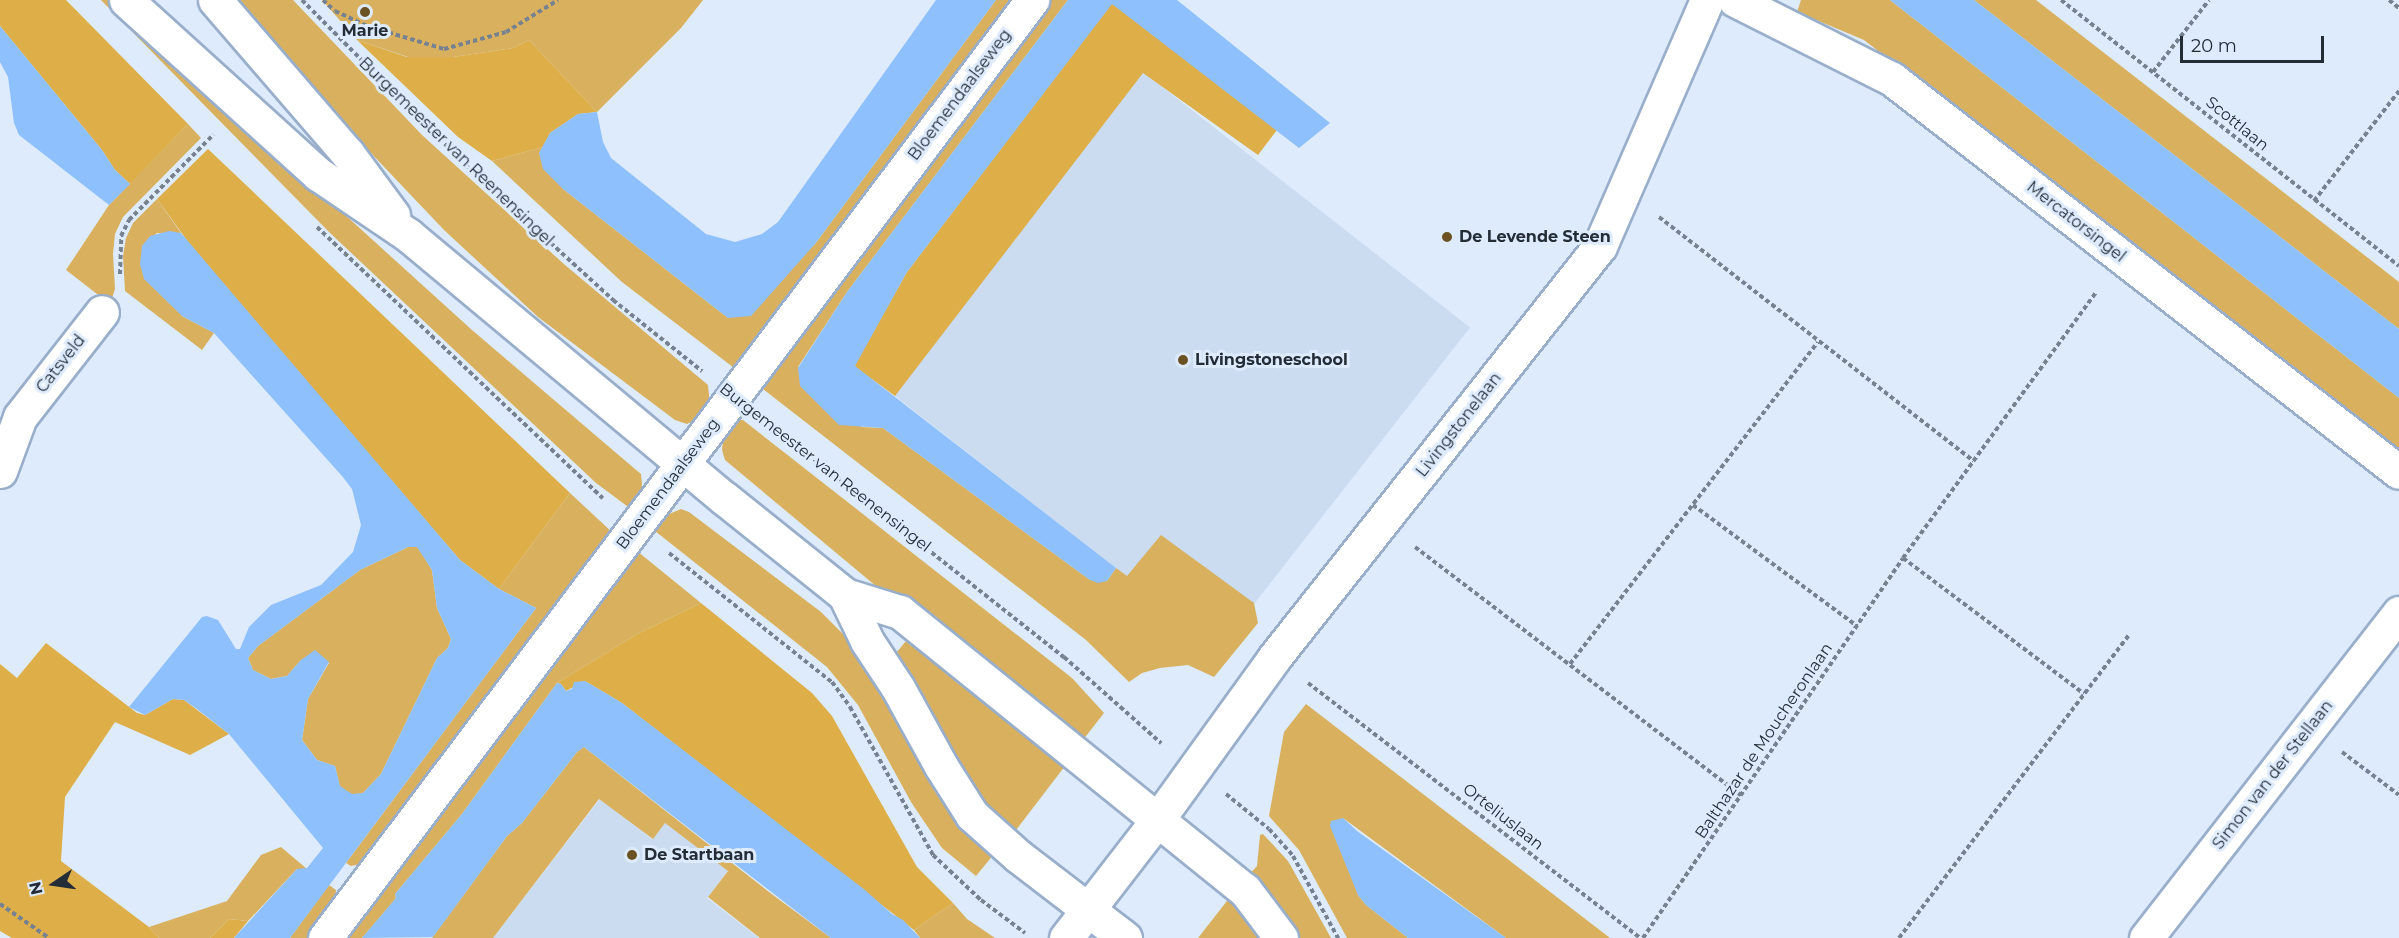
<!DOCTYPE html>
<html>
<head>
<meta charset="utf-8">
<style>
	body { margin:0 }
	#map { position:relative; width:2399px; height:938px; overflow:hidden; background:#ddebfd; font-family:Montserrat,sans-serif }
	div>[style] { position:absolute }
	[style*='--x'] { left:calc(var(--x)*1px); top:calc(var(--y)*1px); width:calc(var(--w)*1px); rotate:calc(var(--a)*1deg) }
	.built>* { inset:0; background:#cbdcf0; transform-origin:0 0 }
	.green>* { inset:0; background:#d9b05e }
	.forest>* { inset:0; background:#deae49 }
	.water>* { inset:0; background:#8ec0fe }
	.path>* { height:4px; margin-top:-2px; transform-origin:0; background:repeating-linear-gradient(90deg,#778290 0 4.5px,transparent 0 7.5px) }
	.roads { filter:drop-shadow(2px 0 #98aeca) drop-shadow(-2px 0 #98aeca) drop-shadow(0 2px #98aeca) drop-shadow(0 -2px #98aeca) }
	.street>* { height:33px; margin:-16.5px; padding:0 16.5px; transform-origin:16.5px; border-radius:16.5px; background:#fff }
	.secondary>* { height:33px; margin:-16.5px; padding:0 16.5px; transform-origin:16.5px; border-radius:16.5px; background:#fff }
	.dots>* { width:16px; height:16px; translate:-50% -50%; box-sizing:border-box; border:3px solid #ddebfd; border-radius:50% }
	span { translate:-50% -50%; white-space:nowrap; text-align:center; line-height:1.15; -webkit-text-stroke:6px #ddebfd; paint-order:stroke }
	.poi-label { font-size:16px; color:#232c37; font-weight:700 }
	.left { translate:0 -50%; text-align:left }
	.street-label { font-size:16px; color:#232c37 }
	.north { position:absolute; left:24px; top:854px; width:60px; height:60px; -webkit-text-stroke:4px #ddebfd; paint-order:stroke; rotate:257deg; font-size:16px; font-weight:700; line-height:24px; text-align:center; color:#232c37 }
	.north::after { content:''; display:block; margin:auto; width:21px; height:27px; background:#232c37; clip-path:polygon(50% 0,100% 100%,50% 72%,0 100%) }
	.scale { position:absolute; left:2180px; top:36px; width:144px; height:27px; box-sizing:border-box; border:3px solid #232c37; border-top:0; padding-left:8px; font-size:18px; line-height:21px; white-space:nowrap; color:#232c37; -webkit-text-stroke:4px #ddebfd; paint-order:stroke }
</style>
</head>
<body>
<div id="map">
	<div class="built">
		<div style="left:1143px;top:72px;width:415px;height:408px;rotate:38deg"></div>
		<div style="clip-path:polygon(600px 799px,652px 839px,665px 823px,728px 870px,707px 898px,759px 938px,493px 938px)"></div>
	</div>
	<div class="green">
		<div style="clip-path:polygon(101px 0,108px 0,472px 330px,635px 469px,641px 474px,642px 484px,641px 494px,631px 509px,596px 483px,329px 232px)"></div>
		<div style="clip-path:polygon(235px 0,293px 0,422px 135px,565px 265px,708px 385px,710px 404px,699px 418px,687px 424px,675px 420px,538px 317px,444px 230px,350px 131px)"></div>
		<div style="clip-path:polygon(322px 0,703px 0,681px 28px,597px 112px,529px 40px,513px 48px,453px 57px,408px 57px,357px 40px)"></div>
		<div style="clip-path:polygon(996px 0,1015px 0,738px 371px,622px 282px,492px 161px,543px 147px,539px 153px,563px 189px,728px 318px,815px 244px)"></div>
		<div style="clip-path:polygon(1049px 0,1068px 0,847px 292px,798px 367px,862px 427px,883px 428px,1090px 580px,1107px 581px,1116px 568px,1127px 576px,1161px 535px,1254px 603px,1258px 623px,1214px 677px,1188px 665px,1160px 668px,1142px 673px,1129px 682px,1086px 640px,763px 389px,793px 340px)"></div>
		<div style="clip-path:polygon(1801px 0,1890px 0,2399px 398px,2399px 453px,1864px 40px,1797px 12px)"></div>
		<div style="clip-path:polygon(1974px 0,2036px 0,2399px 282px,2399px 329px)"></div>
		<div style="clip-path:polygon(188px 124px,201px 138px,123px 217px,115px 234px,113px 254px,115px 289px,110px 304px,66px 270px,109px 205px)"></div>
		<div style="clip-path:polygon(157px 199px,181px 233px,157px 233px,142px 246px,182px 316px,214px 333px,202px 350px,125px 291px,123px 256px,126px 238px,133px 223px)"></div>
		<div style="clip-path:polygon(740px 420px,743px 420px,1072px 678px,1104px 713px,1079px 745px,901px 607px,725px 460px,722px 450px,723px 440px)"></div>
		<div style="clip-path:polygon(570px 493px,614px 534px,365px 863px,351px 866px,346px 863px,536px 608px,499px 589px)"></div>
		<div style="clip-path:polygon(681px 509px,689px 512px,821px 612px,850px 641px,994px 854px,976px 876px,942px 848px,911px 802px,858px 705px,827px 667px,655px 531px,667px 515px)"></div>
		<div style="clip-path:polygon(417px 546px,432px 570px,437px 608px,451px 639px,448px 648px,437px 658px,381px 774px,363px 793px,352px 795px,340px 787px,335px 766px,317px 760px,302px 740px,308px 699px,329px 663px,301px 660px,287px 676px,271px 679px,253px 670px,248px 658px,258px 646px,360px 570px,408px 547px)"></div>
		<div style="clip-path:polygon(637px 551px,701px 603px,637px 634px,557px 683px,462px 814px,395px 894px,396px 898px,386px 910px,362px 938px,343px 938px)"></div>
		<div style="clip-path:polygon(906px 641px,1065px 766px,1013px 834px,988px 813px,892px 658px)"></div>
		<div style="clip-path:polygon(1306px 704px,1610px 938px,1506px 938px,1343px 818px,1358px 895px,1366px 905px,1408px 938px,1347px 938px,1299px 850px,1269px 816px,1284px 732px)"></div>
		<div style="clip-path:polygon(584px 747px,769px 892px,831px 938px,760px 938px,708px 897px,728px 871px,665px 823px,653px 839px,599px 799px,493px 938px,432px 938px,507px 836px,522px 823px,577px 752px)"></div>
		<div style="clip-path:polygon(1263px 834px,1288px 861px,1331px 938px,1300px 938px,1247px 877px,1257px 866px,1260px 835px)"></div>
		<div style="clip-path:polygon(281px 847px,307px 869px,297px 869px,248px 921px,229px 919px,210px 938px,159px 938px,149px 927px,227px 901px,261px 855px)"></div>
		<div style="clip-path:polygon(329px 885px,336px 890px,335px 904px,310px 938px,290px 938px)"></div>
		<div style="clip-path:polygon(1227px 901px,1235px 901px,1266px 938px,1198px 938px)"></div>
		<div style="clip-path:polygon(953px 903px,967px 919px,995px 938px,920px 938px,914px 930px)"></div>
	</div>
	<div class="forest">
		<div style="clip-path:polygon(0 0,66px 0,188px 124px,130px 184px,115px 170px,102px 150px,0 26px)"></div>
		<div style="clip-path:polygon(1112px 3px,1277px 130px,1258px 155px,1143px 73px,895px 396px,854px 366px,907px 272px)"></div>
		<div style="clip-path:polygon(357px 40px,407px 57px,453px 57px,513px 48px,529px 40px,597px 112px,578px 114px,550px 133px,543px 147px,492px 161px,458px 137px)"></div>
		<div style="clip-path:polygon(208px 149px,570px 493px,499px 589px,460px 560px,199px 257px,157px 199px)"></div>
		<div style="clip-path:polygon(701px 603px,812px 693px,832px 716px,917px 867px,953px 903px,914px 930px,622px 703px,585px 681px,566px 691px,561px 684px,557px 683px,637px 634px)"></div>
		<div style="clip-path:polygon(46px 643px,137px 713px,145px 715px,173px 699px,184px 700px,229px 734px,190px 755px,115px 722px,65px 797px,61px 861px,149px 927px,159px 938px,12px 938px,0 931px,0 664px,17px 678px)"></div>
		<div style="clip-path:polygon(229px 919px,248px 921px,234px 938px,210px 938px)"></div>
	</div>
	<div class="water">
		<div style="clip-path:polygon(936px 0,996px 0,815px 244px,751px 316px,728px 318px,563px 189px,543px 169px,539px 153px,550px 133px,578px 114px,597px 112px,603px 142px,611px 158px,706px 234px,735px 242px,762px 234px,778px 222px)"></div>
		<div style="clip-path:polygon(1068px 0,1177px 0,1330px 123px,1299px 148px,1112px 4px,907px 272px,855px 366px,1116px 568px,1107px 581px,1098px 583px,1090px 580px,883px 428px,839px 425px,800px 386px,798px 368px,847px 292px)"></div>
		<div style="clip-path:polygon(1890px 0,1974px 0,2399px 329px,2399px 398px)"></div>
		<div style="clip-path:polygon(0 26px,102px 150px,115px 170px,130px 184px,109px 205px,19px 135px,14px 123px,8px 77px,0 62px)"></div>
		<div style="clip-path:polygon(evenodd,169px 231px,181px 233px,460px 560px,499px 589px,536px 608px,290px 938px,234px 938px,297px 869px,307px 868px,323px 848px,229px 734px,197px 709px,184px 700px,173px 699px,145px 715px,129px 707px,202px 617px,207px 616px,218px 620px,236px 649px,240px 649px,249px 627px,271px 605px,321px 585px,353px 552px,361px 525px,352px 489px,342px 476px,214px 333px,182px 316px,144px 279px,140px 264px,142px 246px,150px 236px,169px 231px,408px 547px,417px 547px,432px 570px,437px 608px,451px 639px,448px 648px,437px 658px,381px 774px,363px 793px,352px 794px,340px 786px,335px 766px,317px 760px,302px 740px,308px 699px,329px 662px,315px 650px,301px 660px,287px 676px,271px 679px,253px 670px,248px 658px,258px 646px,360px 570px,408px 547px)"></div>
		<div style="clip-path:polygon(585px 681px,622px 703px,865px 890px,892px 914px,903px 920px,920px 938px,831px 938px,584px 747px,577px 752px,522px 823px,507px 836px,433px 937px,362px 938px,396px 898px,395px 894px,462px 814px,557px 683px,561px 684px,566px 691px,572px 689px,574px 682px)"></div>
		<div style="clip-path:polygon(1343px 818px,1357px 831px,1506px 938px,1408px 938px,1366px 905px,1358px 895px,1330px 826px,1331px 821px)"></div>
	</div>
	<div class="path">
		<div style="--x:302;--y:0;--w:243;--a:45.2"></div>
		<div style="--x:473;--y:172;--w:190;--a:42.4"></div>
		<div style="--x:613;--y:300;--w:114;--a:38.6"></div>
		<div style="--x:323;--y:0;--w:16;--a:43"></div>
		<div style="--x:335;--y:11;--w:35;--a:25"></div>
		<div style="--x:367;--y:26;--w:80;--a:16.6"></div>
		<div style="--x:444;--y:49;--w:64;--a:-15.3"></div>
		<div style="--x:506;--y:32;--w:61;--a:-31.6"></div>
		<div style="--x:2061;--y:0;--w:430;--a:38.2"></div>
		<div style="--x:2389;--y:0;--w:13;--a:39"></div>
		<div style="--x:2153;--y:72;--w:91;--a:-52.1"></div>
		<div style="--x:2314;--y:201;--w:139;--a:-52.3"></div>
		<div style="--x:1659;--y:217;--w:398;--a:37.8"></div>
		<div style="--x:317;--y:227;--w:394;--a:43.5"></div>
		<div style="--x:120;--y:274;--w:38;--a:-88"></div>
		<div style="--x:121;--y:236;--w:18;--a:-63"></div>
		<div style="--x:129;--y:220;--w:120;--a:-45.3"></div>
		<div style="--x:767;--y:422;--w:379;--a:38.4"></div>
		<div style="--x:1064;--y:657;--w:130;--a:41.6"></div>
		<div style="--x:1693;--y:505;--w:204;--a:36.4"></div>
		<div style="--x:1415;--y:547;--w:410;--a:37.3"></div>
		<div style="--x:669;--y:553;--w:208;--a:38.4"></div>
		<div style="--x:832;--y:682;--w:31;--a:54"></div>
		<div style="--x:850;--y:707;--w:170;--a:60.7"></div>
		<div style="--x:933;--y:855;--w:66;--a:43.2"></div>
		<div style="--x:981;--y:900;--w:55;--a:36.9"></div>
		<div style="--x:1903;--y:558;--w:226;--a:36.9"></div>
		<div style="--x:1570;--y:664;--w:406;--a:-52.4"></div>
		<div style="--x:1308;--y:683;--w:419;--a:37.5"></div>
		<div style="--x:2342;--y:752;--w:71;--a:37"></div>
		<div style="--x:1226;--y:794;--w:55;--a:39.1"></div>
		<div style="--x:1269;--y:829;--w:36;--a:48"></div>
		<div style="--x:1293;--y:856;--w:94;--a:61.2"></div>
		<div style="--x:0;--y:904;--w:60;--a:34.8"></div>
		<div style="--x:1643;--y:938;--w:460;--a:-55.6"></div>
		<div style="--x:1903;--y:558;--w:329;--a:-54"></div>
		<div style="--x:1899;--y:938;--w:380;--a:-52.8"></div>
	</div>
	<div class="roads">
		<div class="street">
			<div style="--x:0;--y:471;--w:58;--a:-69.7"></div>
			<div style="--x:20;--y:417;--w:133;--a:-52"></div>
			<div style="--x:325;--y:938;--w:1175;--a:-52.99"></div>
			<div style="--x:1066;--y:938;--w:150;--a:-52.3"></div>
			<div style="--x:1158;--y:819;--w:198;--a:-54.2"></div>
			<div style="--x:1274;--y:658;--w:525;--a:-51.65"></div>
			<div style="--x:1600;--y:246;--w:268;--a:-66.5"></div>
			<div style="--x:2146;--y:938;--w:412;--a:-52.1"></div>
		</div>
		<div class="secondary">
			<div style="--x:126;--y:0;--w:259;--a:42.2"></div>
			<div style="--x:318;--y:174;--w:109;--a:34.1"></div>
			<div style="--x:408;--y:235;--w:411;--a:39.8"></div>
			<div style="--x:724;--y:498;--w:155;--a:38.7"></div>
			<div style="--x:845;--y:595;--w:58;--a:17.2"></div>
			<div style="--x:900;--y:612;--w:443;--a:38.9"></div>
			<div style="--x:1245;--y:890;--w:60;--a:53.1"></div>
			<div style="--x:215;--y:0;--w:203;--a:49.2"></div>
			<div style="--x:348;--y:154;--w:76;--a:53.6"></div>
			<div style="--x:1735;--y:0;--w:176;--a:26.7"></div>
			<div style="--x:1892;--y:79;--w:641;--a:37.78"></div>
			<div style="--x:845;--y:595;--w:51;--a:64.4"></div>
			<div style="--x:867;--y:641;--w:56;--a:56.6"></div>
			<div style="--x:898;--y:688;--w:89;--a:61.1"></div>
			<div style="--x:941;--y:766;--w:58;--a:57.7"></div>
			<div style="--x:972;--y:815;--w:62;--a:41.7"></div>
			<div style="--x:1018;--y:856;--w:135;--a:37.5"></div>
		</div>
	</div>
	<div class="dots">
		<div style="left:365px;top:12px;background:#6a5222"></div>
		<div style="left:1447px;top:237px;background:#6a5222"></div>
		<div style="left:1183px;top:360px;background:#6a5222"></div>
		<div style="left:632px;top:855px;background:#6a5222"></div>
	</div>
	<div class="poi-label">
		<span style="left:365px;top:31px">Marie</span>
		<span class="left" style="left:1459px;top:237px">De Levende Steen</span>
		<span class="left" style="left:1195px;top:360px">Livingstoneschool</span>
		<span class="left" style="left:644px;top:855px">De Startbaan</span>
	</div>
	<div class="street-label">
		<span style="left:960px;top:95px;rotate:-53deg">Bloemendaalseweg</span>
		<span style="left:2237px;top:124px;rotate:39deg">Scottlaan</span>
		<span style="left:456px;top:152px;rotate:44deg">Burgemeester van Reenensingel</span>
		<span style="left:2076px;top:222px;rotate:38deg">Mercatorsingel</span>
		<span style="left:61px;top:364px;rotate:-52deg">Catsveld</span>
		<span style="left:1459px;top:425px;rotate:-52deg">Livingstonelaan</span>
		<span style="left:825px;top:468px;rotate:38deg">Burgemeester van Reenensingel</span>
		<span style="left:668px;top:484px;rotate:-53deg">Bloemendaalseweg</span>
		<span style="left:1764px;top:741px;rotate:-56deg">Balthazar de Moucheronlaan</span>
		<span style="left:2273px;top:775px;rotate:-52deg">Simon van der Stellaan</span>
		<span style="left:1503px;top:817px;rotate:38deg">Orteliuslaan</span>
	</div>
	<div class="north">N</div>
	<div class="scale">20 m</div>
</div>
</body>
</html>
